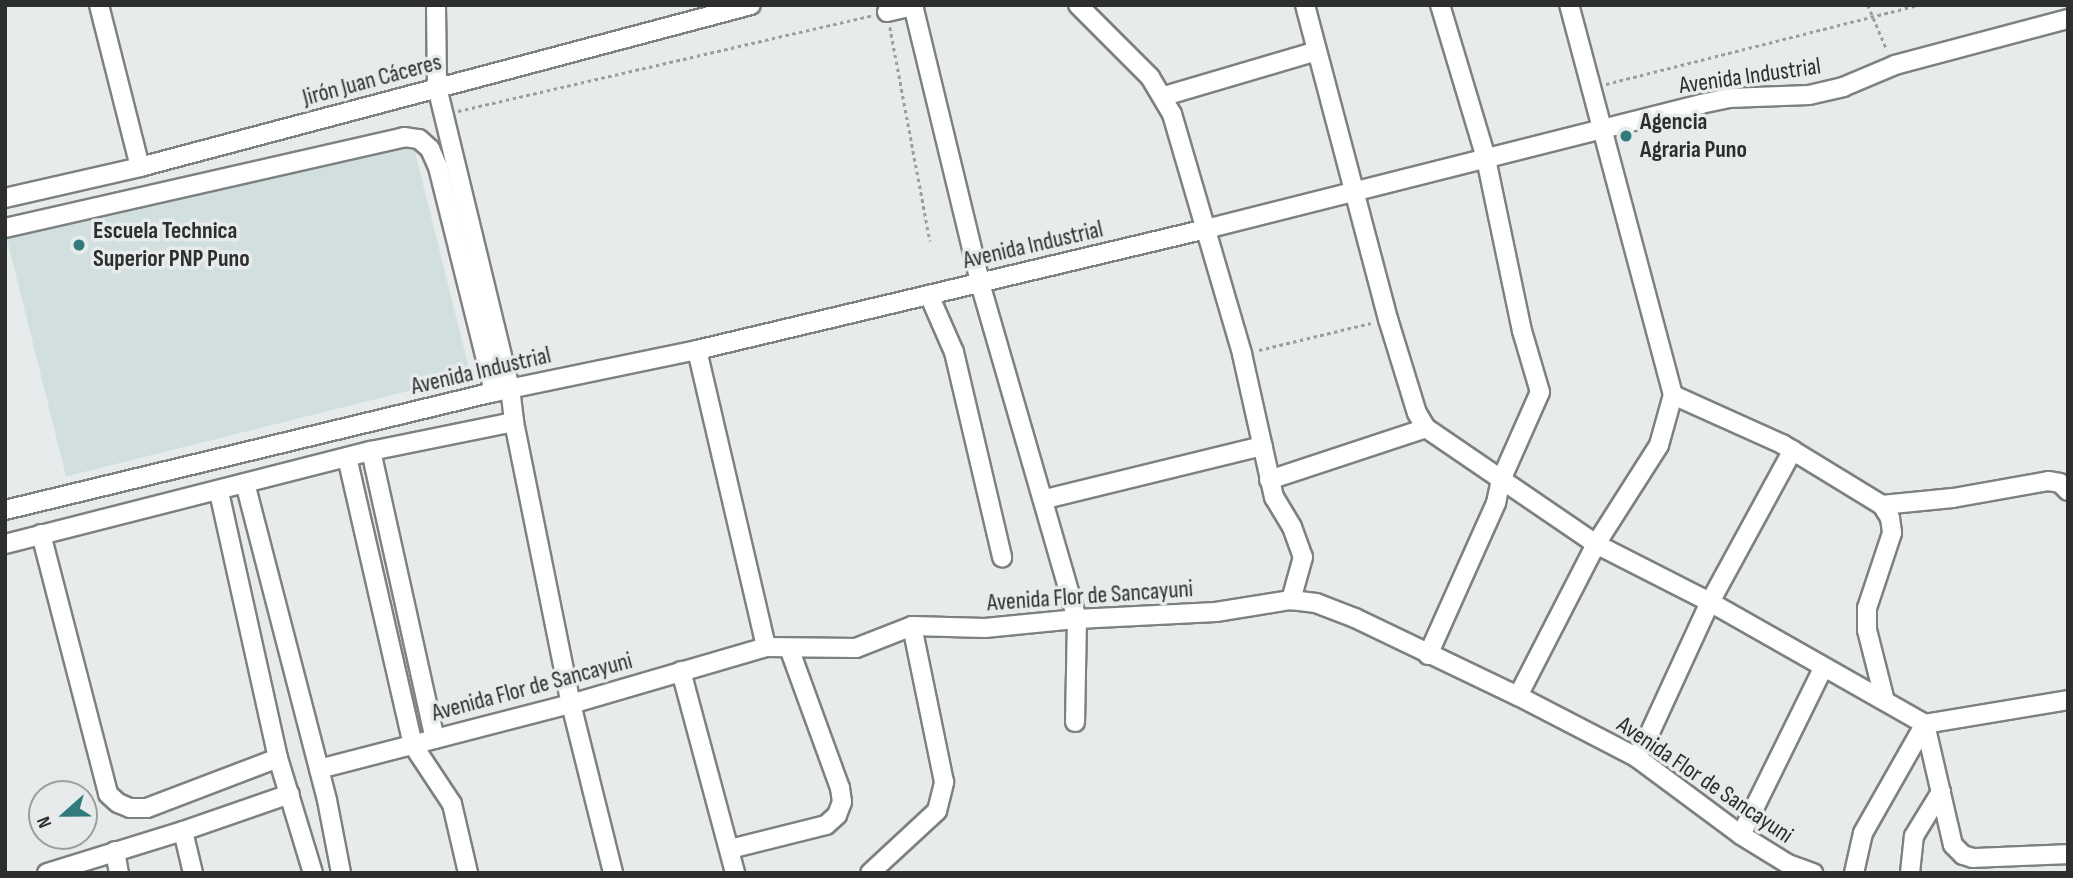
<!DOCTYPE html>
<html>
<head>
<meta charset="utf-8">
<style>
	body { margin:0 }
	#map { position:relative; width:2073px; height:878px; overflow:hidden; background:#e7ebeb; font-family:"Sofia Sans Condensed",sans-serif }
	div>[style] { position:absolute }
	[style*='--x'] { left:calc(var(--x)*1px); top:calc(var(--y)*1px); width:calc(var(--w)*1px); rotate:calc(var(--a)*1deg) }
	.built>* { inset:0; background:#d2dfdf; transform-origin:0 0 }
	.path>* { height:2.5px; margin-top:-1.25px; transform-origin:0; background:repeating-linear-gradient(90deg,#9c9e9e 0 3.5px,transparent 0 7px) }
	.roads { filter:drop-shadow(2px 0 #7e8181) drop-shadow(-2px 0 #7e8181) drop-shadow(0 2px #7e8181) drop-shadow(0 -2px #7e8181) }
	.minor>* { height:18px; margin:-9px; padding:0 9px; transform-origin:9px; border-radius:9px; background:#fff }
	.dots>* { width:19px; height:19px; translate:-50% -50%; box-sizing:border-box; border:4px solid #e7ebeb; border-radius:50% }
	span { translate:-50% -50%; white-space:nowrap; text-align:center; line-height:1.15; -webkit-text-stroke:7px #e7ebeb; paint-order:stroke }
	.street-label { font-size:24px; color:#2d2e2e }
	.poi-label { font-size:24px; color:#2d2e2e; font-weight:700 }
	.left { translate:0 -50%; text-align:left }
	.frame { position:absolute; inset:0; border:7px solid #2d2e2e; pointer-events:none }
	.north { position:absolute; left:28px; top:780px; width:70px; height:70px; box-sizing:border-box; background:#e7ebeb; border:2px solid #9d9f9f; border-radius:50%; rotate:249deg; font-size:19px; font-weight:700; line-height:28px; text-align:center; color:#2d2e2e }
	.north::after { content:''; display:block; margin:auto; width:24px; height:32px; background:#317b7d; clip-path:polygon(50% 0,100% 100%,50% 72%,0 100%) }
</style>
</head>
<body>
<div id="map">
	<div class="built">
		<div style="left:410px;top:132px;width:251px;height:417px;rotate:76deg"></div>
	</div>
	<div class="path">
		<div style="--x:1868;--y:5;--w:49;--a:67.1"></div>
		<div style="--x:890;--y:27;--w:218;--a:79.4"></div>
		<div style="--x:1606;--y:84;--w:322;--a:-14.2"></div>
		<div style="--x:458;--y:111;--w:424;--a:-13"></div>
		<div style="--x:1259;--y:350;--w:115;--a:-13.6"></div>
	</div>
	<div class="roads">
		<div class="minor">
			<div style="--x:99;--y:5;--w:167;--a:75.8"></div>
			<div style="--x:436;--y:5;--w:82;--a:89.3"></div>
			<div style="--x:437;--y:87;--w:310;--a:76.4"></div>
			<div style="--x:510;--y:388;--w:34;--a:83"></div>
			<div style="--x:514;--y:422;--w:288;--a:78.6"></div>
			<div style="--x:571;--y:704;--w:174;--a:76"></div>
			<div style="--x:913;--y:5;--w:286;--a:76.4"></div>
			<div style="--x:980;--y:283;--w:350;--a:73.9"></div>
			<div style="--x:1077;--y:619;--w:103;--a:91.1"></div>
			<div style="--x:1078;--y:5;--w:102;--a:45"></div>
			<div style="--x:1150;--y:77;--w:43;--a:59.3"></div>
			<div style="--x:1172;--y:114;--w:250;--a:73.7"></div>
			<div style="--x:1242;--y:354;--w:147;--a:77.4"></div>
			<div style="--x:1274;--y:497;--w:35;--a:59"></div>
			<div style="--x:1292;--y:527;--w:32;--a:70"></div>
			<div style="--x:1303;--y:557;--w:45;--a:105.6"></div>
			<div style="--x:1305;--y:5;--w:325;--a:75.2"></div>
			<div style="--x:1388;--y:319;--w:98;--a:72.9"></div>
			<div style="--x:1417;--y:413;--w:17;--a:59"></div>
			<div style="--x:1426;--y:428;--w:206;--a:34.3"></div>
			<div style="--x:1596;--y:544;--w:128;--a:27"></div>
			<div style="--x:1710;--y:602;--w:247;--a:29.6"></div>
			<div style="--x:1925;--y:724;--w:124;--a:77"></div>
			<div style="--x:1953;--y:845;--w:14;--a:45"></div>
			<div style="--x:1963;--y:855;--w:10;--a:17"></div>
			<div style="--x:1973;--y:858;--w:95;--a:-2.4"></div>
			<div style="--x:887;--y:12;--w:28;--a:-13"></div>
			<div style="--x:1164;--y:96;--w:159;--a:-16.4"></div>
			<div style="--x:5;--y:198;--w:139;--a:-12.9"></div>
			<div style="--x:140;--y:167;--w:632;--a:-14.85"></div>
			<div style="--x:5;--y:228;--w:409;--a:-12.8"></div>
			<div style="--x:404;--y:137;--w:15;--a:8"></div>
			<div style="--x:419;--y:139;--w:15;--a:42"></div>
			<div style="--x:430;--y:149;--w:20;--a:66"></div>
			<div style="--x:438;--y:167;--w:232;--a:76"></div>
			<div style="--x:929;--y:295;--w:62;--a:66.3"></div>
			<div style="--x:954;--y:352;--w:211;--a:76.8"></div>
			<div style="--x:697;--y:350;--w:305;--a:76.9"></div>
			<div style="--x:1673;--y:395;--w:120;--a:24.2"></div>
			<div style="--x:1782;--y:444;--w:117;--a:31.4"></div>
			<div style="--x:1882;--y:505;--w:71;--a:-5.6"></div>
			<div style="--x:1953;--y:498;--w:97;--a:-10.1"></div>
			<div style="--x:2048;--y:481;--w:12;--a:9"></div>
			<div style="--x:2060;--y:483;--w:11;--a:45"></div>
			<div style="--x:371;--y:451;--w:295;--a:77.5"></div>
			<div style="--x:347;--y:457;--w:295;--a:77.1"></div>
			<div style="--x:413;--y:745;--w:71;--a:56.5"></div>
			<div style="--x:452;--y:804;--w:71;--a:76.9"></div>
			<div style="--x:1269;--y:480;--w:165;--a:-18.3"></div>
			<div style="--x:245;--y:483;--w:327;--a:75.5"></div>
			<div style="--x:327;--y:800;--w:74;--a:79.1"></div>
			<div style="--x:219;--y:492;--w:272;--a:77.5"></div>
			<div style="--x:278;--y:758;--w:120;--a:73.1"></div>
			<div style="--x:1045;--y:499;--w:224;--a:-13.7"></div>
			<div style="--x:1882;--y:505;--w:15;--a:58"></div>
			<div style="--x:1890;--y:518;--w:15;--a:82"></div>
			<div style="--x:1892;--y:533;--w:79;--a:108.4"></div>
			<div style="--x:1867;--y:608;--w:22;--a:90"></div>
			<div style="--x:1867;--y:630;--w:73;--a:75.8"></div>
			<div style="--x:5;--y:510;--w:503;--a:-13.57"></div>
			<div style="--x:494;--y:392;--w:207;--a:-11.7"></div>
			<div style="--x:697;--y:350;--w:523;--a:-13.37"></div>
			<div style="--x:1206;--y:229;--w:511;--a:-14.17"></div>
			<div style="--x:1701;--y:104;--w:29;--a:-12"></div>
			<div style="--x:1729;--y:98;--w:80;--a:-2.1"></div>
			<div style="--x:1809;--y:95;--w:35;--a:-13"></div>
			<div style="--x:1843;--y:87;--w:56;--a:-22.9"></div>
			<div style="--x:1895;--y:65;--w:179;--a:-14.9"></div>
			<div style="--x:41;--y:534;--w:268;--a:75.5"></div>
			<div style="--x:108;--y:794;--w:13;--a:42"></div>
			<div style="--x:118;--y:803;--w:13;--a:23"></div>
			<div style="--x:130;--y:808;--w:17;--a:0"></div>
			<div style="--x:147;--y:808;--w:140;--a:-20.9"></div>
			<div style="--x:5;--y:544;--w:378;--a:-14.3"></div>
			<div style="--x:371;--y:451;--w:146;--a:-11.5"></div>
			<div style="--x:1428;--y:655;--w:167;--a:-65.9"></div>
			<div style="--x:1496;--y:503;--w:24;--a:-78"></div>
			<div style="--x:1501;--y:480;--w:96;--a:-66.1"></div>
			<div style="--x:1540;--y:392;--w:64;--a:-106.4"></div>
			<div style="--x:1522;--y:331;--w:177;--a:-101.8"></div>
			<div style="--x:1486;--y:158;--w:160;--a:-106.7"></div>
			<div style="--x:681;--y:671;--w:209;--a:75"></div>
			<div style="--x:1518;--y:696;--w:171;--a:-62.8"></div>
			<div style="--x:1596;--y:544;--w:117;--a:-57.5"></div>
			<div style="--x:1659;--y:445;--w:52;--a:-74.4"></div>
			<div style="--x:1673;--y:395;--w:404;--a:-104.9"></div>
			<div style="--x:1636;--y:757;--w:21;--a:-59"></div>
			<div style="--x:1647;--y:739;--w:151;--a:-65.3"></div>
			<div style="--x:1710;--y:602;--w:173;--a:-61.4"></div>
			<div style="--x:319;--y:769;--w:260;--a:-14.5"></div>
			<div style="--x:571;--y:704;--w:203;--a:-16.3"></div>
			<div style="--x:766;--y:647;--w:90;--a:0.6"></div>
			<div style="--x:856;--y:648;--w:60;--a:-21.4"></div>
			<div style="--x:912;--y:626;--w:73;--a:1.6"></div>
			<div style="--x:985;--y:628;--w:92;--a:-5.6"></div>
			<div style="--x:1077;--y:619;--w:139;--a:-2.9"></div>
			<div style="--x:1216;--y:612;--w:76;--a:-9.1"></div>
			<div style="--x:1291;--y:600;--w:25;--a:7"></div>
			<div style="--x:1316;--y:603;--w:42;--a:21"></div>
			<div style="--x:1355;--y:618;--w:181;--a:25.6"></div>
			<div style="--x:1518;--y:696;--w:133;--a:27.3"></div>
			<div style="--x:1636;--y:757;--w:131;--a:36.6"></div>
			<div style="--x:1741;--y:835;--w:55;--a:31.7"></div>
			<div style="--x:1788;--y:864;--w:27;--a:20"></div>
			<div style="--x:183;--y:831;--w:43;--a:76.6"></div>
			<div style="--x:1741;--y:835;--w:186;--a:-63.8"></div>
			<div style="--x:730;--y:849;--w:99;--a:-14"></div>
			<div style="--x:826;--y:825;--w:15;--a:-42"></div>
			<div style="--x:837;--y:815;--w:14;--a:-69"></div>
			<div style="--x:842;--y:802;--w:14;--a:-98"></div>
			<div style="--x:840;--y:788;--w:149;--a:-110"></div>
			<div style="--x:115;--y:851;--w:22;--a:80"></div>
			<div style="--x:47;--y:873;--w:142;--a:-17.2"></div>
			<div style="--x:183;--y:831;--w:113;--a:-19.1"></div>
			<div style="--x:870;--y:873;--w:91;--a:-42.8"></div>
			<div style="--x:937;--y:811;--w:30;--a:-76"></div>
			<div style="--x:944;--y:782;--w:159;--a:-101.6"></div>
			<div style="--x:1854;--y:873;--w:41;--a:-77.3"></div>
			<div style="--x:1863;--y:833;--w:125;--a:-60.4"></div>
			<div style="--x:1925;--y:724;--w:145;--a:-9.5"></div>
			<div style="--x:1910;--y:873;--w:37;--a:-84"></div>
			<div style="--x:1914;--y:836;--w:52;--a:-58.5"></div>
		</div>
	</div>
	<div class="dots">
		<div style="left:1626px;top:136px;background:#317b7d"></div>
		<div style="left:79px;top:245px;background:#317b7d"></div>
	</div>
	<div class="street-label">
		<span style="left:1750px;top:76px;rotate:-8deg">Avenida Industrial</span>
		<span style="left:372px;top:80px;rotate:-15deg">Jirón Juan Cáceres</span>
		<span style="left:1033px;top:245px;rotate:-13deg">Avenida Industrial</span>
		<span style="left:481px;top:371px;rotate:-13deg">Avenida Industrial</span>
		<span style="left:1090px;top:596px;rotate:-4deg">Avenida Flor de Sancayuni</span>
		<span style="left:532px;top:687px;rotate:-15deg">Avenida Flor de Sancayuni</span>
		<span style="left:1705px;top:780px;rotate:34deg">Avenida Flor de Sancayuni</span>
	</div>
	<div class="poi-label">
		<span class="left" style="left:1640px;top:136px">Agencia<br>Agraria Puno</span>
		<span class="left" style="left:93px;top:245px">Escuela Technica<br>Superior PNP Puno</span>
	</div>
	<div class="frame"></div>
	<div class="north">N</div>
</div>
</body>
</html>
